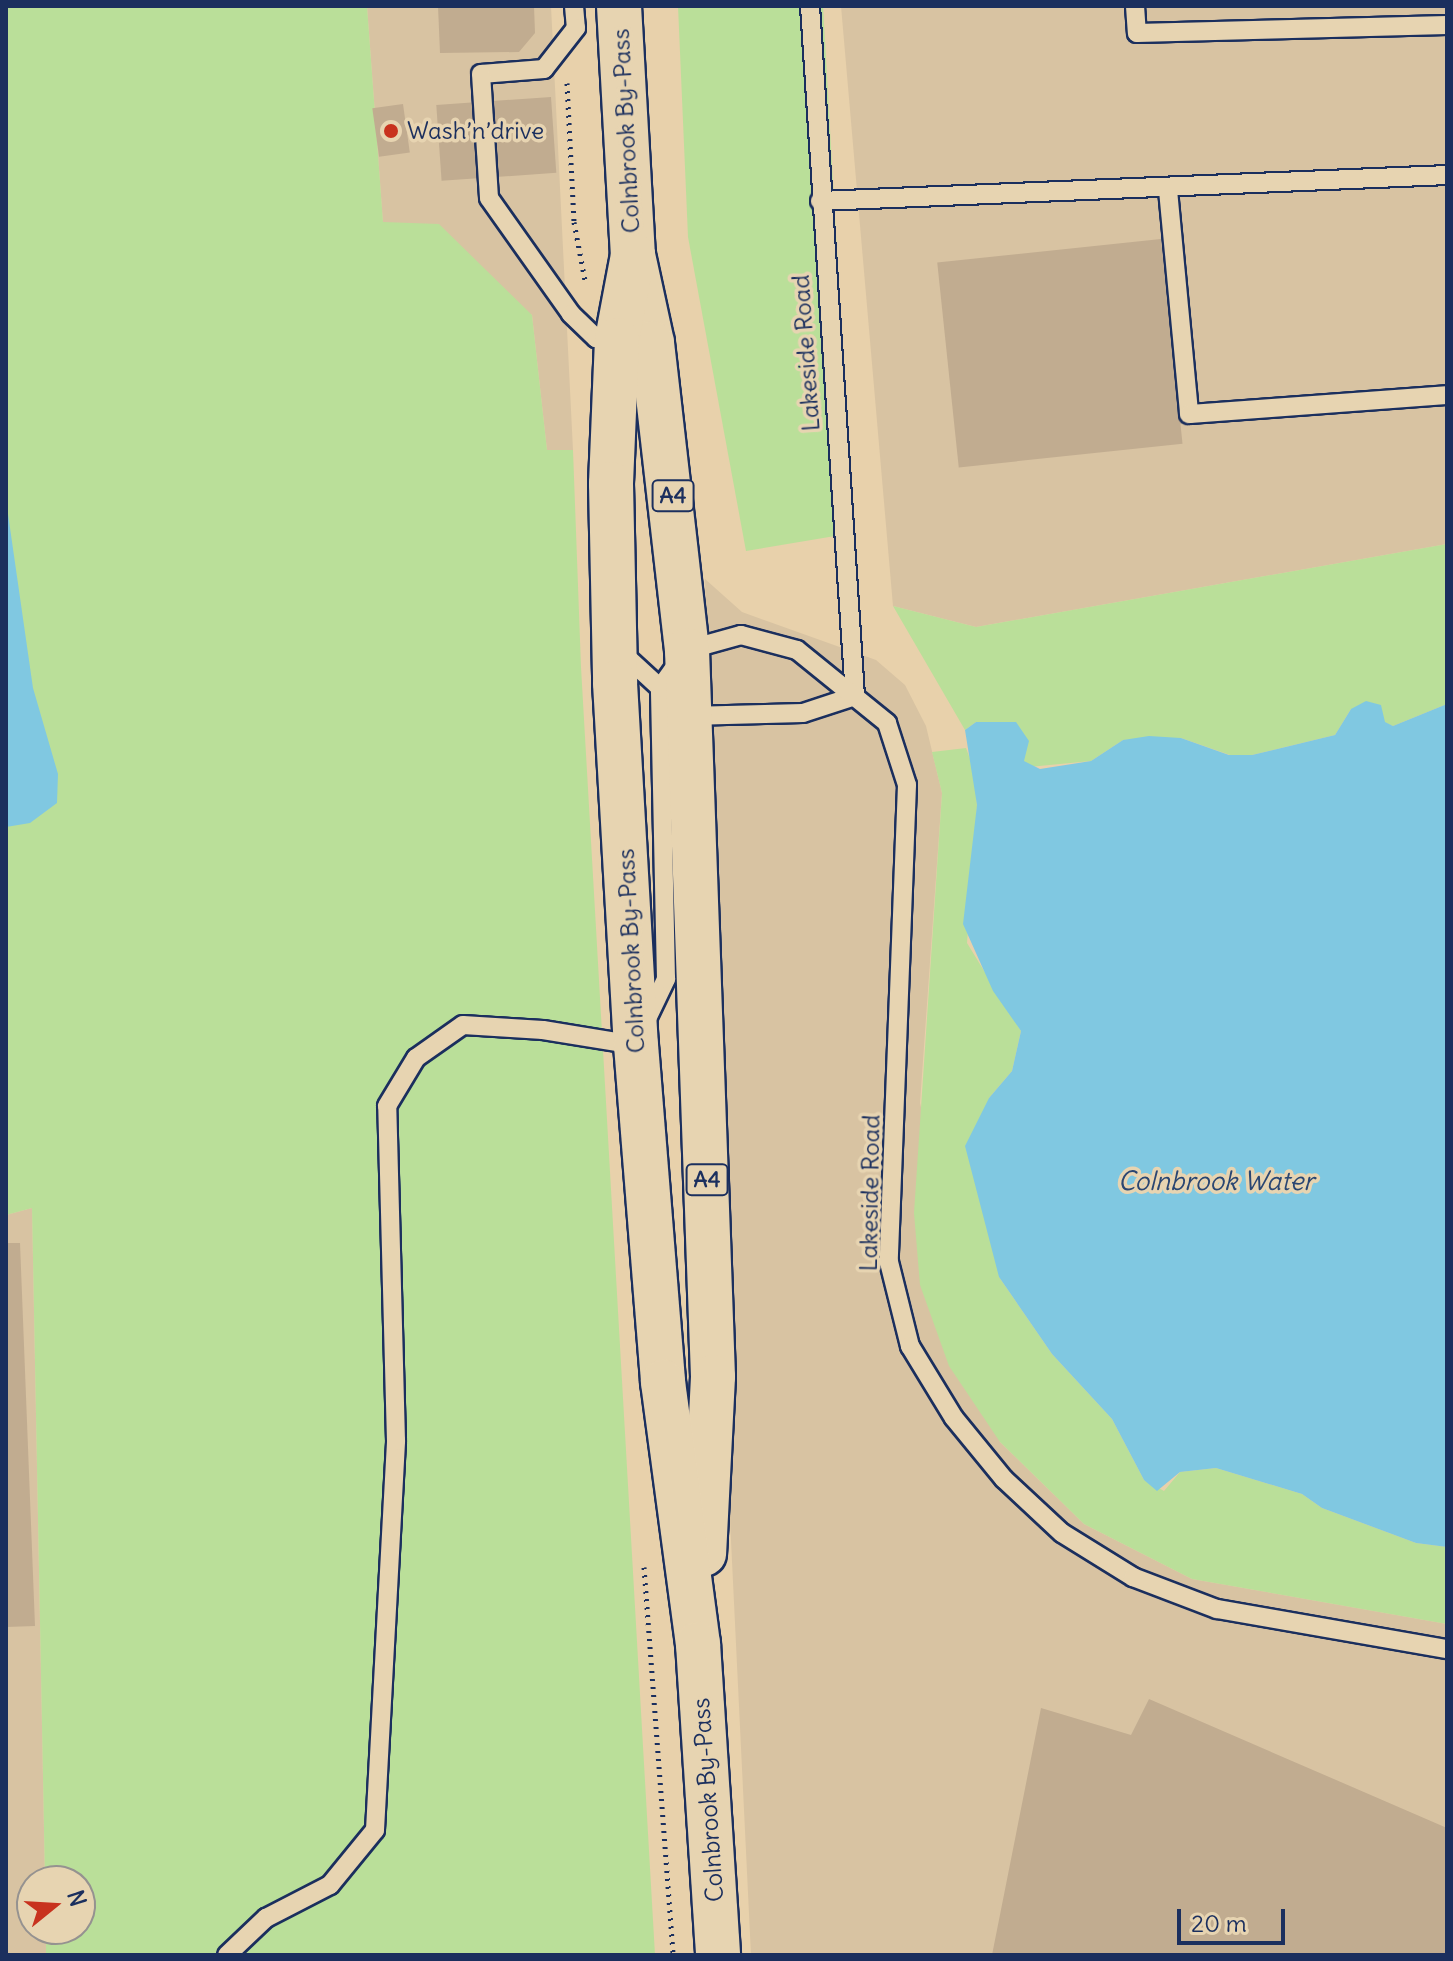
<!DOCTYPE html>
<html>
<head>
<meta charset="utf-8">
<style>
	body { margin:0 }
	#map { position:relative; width:1453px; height:1961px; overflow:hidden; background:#e8d1ab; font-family:Delius,sans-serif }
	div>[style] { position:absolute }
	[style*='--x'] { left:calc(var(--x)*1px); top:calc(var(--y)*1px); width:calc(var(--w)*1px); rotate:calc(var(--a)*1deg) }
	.built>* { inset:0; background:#d8c3a2 }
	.green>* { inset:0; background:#badf99 }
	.water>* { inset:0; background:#80c8e1 }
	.building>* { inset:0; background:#c1ac90; transform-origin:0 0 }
	.path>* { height:5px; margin-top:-2.5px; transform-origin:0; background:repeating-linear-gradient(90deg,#1b2f5e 0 2px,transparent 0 8px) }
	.roads { filter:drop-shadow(2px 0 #1b2f5e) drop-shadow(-2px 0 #1b2f5e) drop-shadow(0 2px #1b2f5e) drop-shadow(0 -2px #1b2f5e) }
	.service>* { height:18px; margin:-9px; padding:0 9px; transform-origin:9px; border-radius:9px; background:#e7d4b1 }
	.trunk>* { height:44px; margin:-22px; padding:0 22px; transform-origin:22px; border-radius:22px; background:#e7d4b1 }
	.dots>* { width:22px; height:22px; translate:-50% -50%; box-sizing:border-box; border:4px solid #e7d4b1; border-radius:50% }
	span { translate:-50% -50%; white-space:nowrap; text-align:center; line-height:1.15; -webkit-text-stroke:7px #e7d4b1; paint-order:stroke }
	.shield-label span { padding:2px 6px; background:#e7d4b1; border:2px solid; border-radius:6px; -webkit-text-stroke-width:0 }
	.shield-label { font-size:22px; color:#1b2f5e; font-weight:700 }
	.poi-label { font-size:24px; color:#1b2f5e }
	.left { translate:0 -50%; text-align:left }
	.street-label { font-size:24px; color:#1b2f5e }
	.water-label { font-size:26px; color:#2a4672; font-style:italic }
	.frame { position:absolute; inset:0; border:8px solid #1b2f5e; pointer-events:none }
	.north { position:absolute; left:16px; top:1865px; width:80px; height:80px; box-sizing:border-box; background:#e7d4b1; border:2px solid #959290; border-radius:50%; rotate:72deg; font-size:22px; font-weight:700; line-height:32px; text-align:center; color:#1b2f5e }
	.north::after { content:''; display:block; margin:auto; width:28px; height:36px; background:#c8321e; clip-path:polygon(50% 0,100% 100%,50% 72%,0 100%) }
	.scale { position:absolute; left:1177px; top:1909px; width:108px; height:36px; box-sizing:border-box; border:4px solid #1b2f5e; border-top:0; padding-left:10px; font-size:24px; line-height:28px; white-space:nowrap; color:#1b2f5e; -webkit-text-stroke:6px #e7d4b1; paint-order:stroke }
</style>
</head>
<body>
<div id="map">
	<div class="built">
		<div style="clip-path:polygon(367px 6px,551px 6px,573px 450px,547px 450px,532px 315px,383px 223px)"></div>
		<div style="clip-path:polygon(841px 6px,1447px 6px,1447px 544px,976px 627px,893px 606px)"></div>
		<div style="clip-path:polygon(705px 579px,742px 612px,876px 660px,905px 685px,926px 726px,942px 793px,920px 1103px,1000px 1442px,1084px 1524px,1192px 1579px,1447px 1624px,1447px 1955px,751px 1955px,729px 1499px)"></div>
		<div style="clip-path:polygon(32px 1208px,45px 1881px,32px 1881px,32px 1929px,46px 1929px,46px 1955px,6px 1955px,6px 1215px)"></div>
	</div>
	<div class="green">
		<div style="clip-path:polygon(6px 6px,367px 6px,383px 222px,439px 224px,532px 315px,547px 450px,573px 450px,581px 667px,655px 1955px,46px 1955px,46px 1929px,80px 1929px,80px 1881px,45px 1881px,32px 1208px,6px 1215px)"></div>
		<div style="clip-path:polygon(678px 6px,823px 6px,853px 533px,746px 551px,688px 237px)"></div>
		<div style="clip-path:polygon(1447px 544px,1447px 704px,1393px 726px,1351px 709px,1335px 735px,1252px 755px,1230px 755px,1181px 738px,1123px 740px,1091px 761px,1029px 767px,976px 722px,965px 730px,893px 606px,976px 627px)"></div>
		<div style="clip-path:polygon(966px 748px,975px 772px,977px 806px,967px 943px,1021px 1031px,1012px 1071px,989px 1098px,999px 1277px,1052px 1354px,1112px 1419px,1144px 1480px,1164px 1491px,1180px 1472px,1216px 1468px,1302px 1494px,1322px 1508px,1416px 1543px,1447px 1547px,1447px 1624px,1192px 1579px,1084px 1524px,1000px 1442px,949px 1366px,920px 1285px,914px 1213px,942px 793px,932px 752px)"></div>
	</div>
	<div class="water">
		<div style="clip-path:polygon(6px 500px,33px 688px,58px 774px,57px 803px,30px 823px,6px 827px)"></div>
		<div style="clip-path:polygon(1366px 701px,1381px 705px,1385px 722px,1393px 726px,1447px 704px,1447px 1547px,1416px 1543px,1322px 1508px,1302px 1494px,1216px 1468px,1180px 1472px,1157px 1491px,1144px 1480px,1112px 1419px,1052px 1354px,999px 1277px,965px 1146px,989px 1098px,1012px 1071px,1021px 1031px,993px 991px,963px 924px,977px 805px,965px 730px,976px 722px,1016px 722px,1029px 741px,1024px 761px,1040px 769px,1091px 761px,1123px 740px,1149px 736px,1181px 738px,1229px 755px,1252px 755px,1335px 735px,1351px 709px)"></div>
	</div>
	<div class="building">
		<div style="clip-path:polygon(438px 6px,534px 6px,535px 33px,519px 52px,440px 53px)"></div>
		<div style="left:551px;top:97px;width:76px;height:115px;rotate:86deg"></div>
		<div style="left:403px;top:104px;width:49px;height:31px;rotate:82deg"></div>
		<div style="left:1161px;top:239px;width:206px;height:225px;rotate:84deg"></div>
		<div style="clip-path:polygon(6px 1243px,20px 1243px,35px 1626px,6px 1627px)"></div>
		<div style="clip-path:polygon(1149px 1699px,1447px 1828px,1447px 1955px,992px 1955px,1041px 1708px,1131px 1735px)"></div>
	</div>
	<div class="path">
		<div style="--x:567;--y:83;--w:139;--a:87.1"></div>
		<div style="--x:574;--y:222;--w:59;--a:79.3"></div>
		<div style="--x:644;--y:1567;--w:389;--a:85.7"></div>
	</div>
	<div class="roads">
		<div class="service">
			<div style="--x:574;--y:6;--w:22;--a:85"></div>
			<div style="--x:576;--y:28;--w:52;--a:128"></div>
			<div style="--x:544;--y:69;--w:63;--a:175.5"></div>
			<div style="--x:481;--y:74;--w:124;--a:86.3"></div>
			<div style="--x:489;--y:198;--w:142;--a:54.7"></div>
			<div style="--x:571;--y:314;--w:35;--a:44"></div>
			<div style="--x:596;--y:338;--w:21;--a:5"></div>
			<div style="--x:810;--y:6;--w:691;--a:86.27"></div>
			<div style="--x:1135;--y:6;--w:27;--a:86"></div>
			<div style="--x:1137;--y:33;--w:310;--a:-1.5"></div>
			<div style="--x:1168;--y:190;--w:225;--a:84.6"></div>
			<div style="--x:1189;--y:414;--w:259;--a:-4.2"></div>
			<div style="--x:820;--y:201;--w:628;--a:-2.37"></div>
			<div style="--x:619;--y:650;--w:67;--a:42.6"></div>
			<div style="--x:689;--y:716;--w:114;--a:-1.5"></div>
			<div style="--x:803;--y:713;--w:55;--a:-18.1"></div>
			<div style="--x:646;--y:1021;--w:47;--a:-64.5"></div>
			<div style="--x:666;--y:979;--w:291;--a:-91.2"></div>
			<div style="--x:660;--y:688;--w:47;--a:-54.6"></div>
			<div style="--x:687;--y:650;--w:56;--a:-15.5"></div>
			<div style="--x:741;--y:635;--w:58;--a:15"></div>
			<div style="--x:797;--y:650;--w:116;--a:39"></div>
			<div style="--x:887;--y:723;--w:65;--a:72.1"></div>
			<div style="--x:907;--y:785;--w:477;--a:92.2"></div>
			<div style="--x:889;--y:1262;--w:87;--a:76"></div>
			<div style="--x:910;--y:1346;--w:84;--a:58.6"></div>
			<div style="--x:954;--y:1418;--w:79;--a:50.7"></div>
			<div style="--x:1004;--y:1479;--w:79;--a:43"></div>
			<div style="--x:1062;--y:1533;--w:84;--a:31.8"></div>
			<div style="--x:1133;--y:1577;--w:90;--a:20.9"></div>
			<div style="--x:1217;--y:1609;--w:233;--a:9.9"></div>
			<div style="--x:227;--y:1955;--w:54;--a:-43.5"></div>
			<div style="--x:266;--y:1918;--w:72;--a:-27.3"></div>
			<div style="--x:330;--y:1885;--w:71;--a:-50.7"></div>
			<div style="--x:375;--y:1830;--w:390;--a:-86.9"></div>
			<div style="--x:396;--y:1441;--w:335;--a:-91.5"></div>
			<div style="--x:387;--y:1106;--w:56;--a:-58.9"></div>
			<div style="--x:416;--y:1058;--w:57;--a:-35.1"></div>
			<div style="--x:463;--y:1025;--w:80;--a:3.6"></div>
			<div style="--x:543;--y:1030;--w:94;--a:9.2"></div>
		</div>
		<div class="trunk">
			<div style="--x:619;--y:6;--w:249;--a:86.8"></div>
			<div style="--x:633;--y:255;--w:90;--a:77.8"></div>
			<div style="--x:652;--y:343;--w:309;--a:83.5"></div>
			<div style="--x:687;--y:650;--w:727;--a:87.95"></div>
			<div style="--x:713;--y:1377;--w:177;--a:92.9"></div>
			<div style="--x:633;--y:255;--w:86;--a:100.7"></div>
			<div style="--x:617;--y:340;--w:144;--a:92.4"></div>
			<div style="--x:611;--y:484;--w:199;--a:88.8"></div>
			<div style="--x:615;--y:683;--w:363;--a:86.7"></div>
			<div style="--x:636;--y:1045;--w:338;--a:85.4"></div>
			<div style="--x:663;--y:1382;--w:264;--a:82.4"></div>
			<div style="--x:698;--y:1644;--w:312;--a:86.3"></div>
		</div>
	</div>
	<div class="dots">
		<div style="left:391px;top:131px;background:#c8321e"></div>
	</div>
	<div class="shield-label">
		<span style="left:673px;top:496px">A4</span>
		<span style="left:707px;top:1180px">A4</span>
	</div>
	<div class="poi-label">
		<span class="left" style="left:407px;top:131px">Wash’n’drive</span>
	</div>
	<div class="street-label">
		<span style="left:626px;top:131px;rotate:-93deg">Colnbrook By-Pass</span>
		<span style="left:806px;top:353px;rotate:-94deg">Lakeside Road</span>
		<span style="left:631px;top:951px;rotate:-93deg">Colnbrook By-Pass</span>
		<span style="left:870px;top:1193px;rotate:-89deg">Lakeside Road</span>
		<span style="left:708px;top:1800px;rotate:-94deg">Colnbrook By-Pass</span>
	</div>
	<div class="water-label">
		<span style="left:1216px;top:1181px">Colnbrook Water</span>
	</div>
	<div class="frame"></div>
	<div class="north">N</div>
	<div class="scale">20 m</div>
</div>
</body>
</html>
